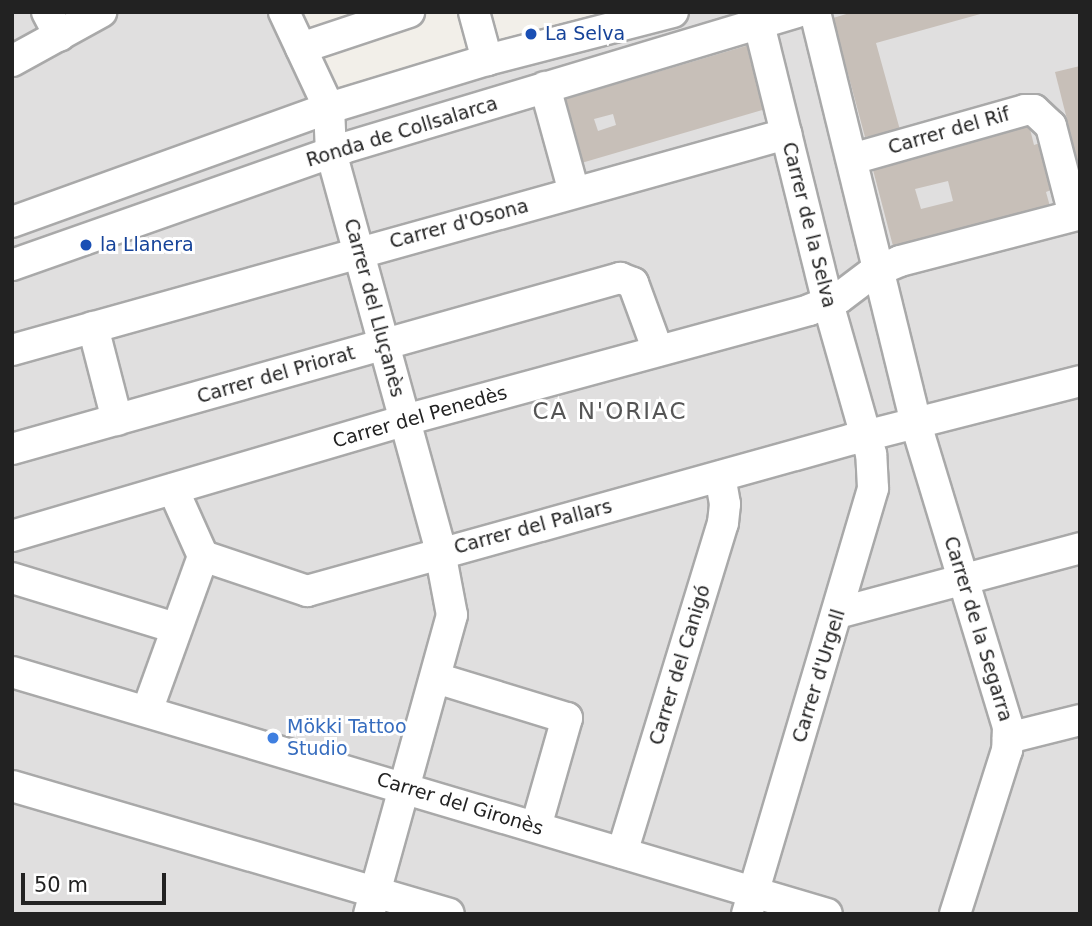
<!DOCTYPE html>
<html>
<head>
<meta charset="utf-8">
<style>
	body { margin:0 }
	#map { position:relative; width:1092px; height:926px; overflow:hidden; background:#f2efe9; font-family:"DejaVu Sans",sans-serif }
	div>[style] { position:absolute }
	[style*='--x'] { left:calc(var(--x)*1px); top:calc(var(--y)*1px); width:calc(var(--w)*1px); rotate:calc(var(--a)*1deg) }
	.residential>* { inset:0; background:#e0dfdf }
	.building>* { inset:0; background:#c7bfb8 }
	.roads { filter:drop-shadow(2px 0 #a9a9a9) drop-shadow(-2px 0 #a9a9a9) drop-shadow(0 2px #a9a9a9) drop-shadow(0 -2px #a9a9a9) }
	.minor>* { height:30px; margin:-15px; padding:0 15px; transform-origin:15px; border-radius:15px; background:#fff }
	.dots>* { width:19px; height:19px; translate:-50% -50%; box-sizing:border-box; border:4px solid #fff; border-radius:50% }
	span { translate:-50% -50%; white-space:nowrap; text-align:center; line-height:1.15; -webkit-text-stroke:6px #fff; paint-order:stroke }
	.transit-label { font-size:19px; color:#164399 }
	.left { translate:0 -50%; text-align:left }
	.street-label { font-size:19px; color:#222 }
	.shop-label { font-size:19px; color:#366cbe }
	.quarter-label { font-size:23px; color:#555; letter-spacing:2px }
	.frame { position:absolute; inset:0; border:14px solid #222; pointer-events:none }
	.scale { position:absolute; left:21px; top:873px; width:145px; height:32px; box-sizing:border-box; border:4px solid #222; border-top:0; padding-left:9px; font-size:21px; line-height:24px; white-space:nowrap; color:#222; -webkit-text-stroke:5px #fff; paint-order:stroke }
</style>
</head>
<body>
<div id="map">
	<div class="residential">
		<div style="clip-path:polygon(12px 12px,273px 12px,326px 118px,673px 12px,1080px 12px,1080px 914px,12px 914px)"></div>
	</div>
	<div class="building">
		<div style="clip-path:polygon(853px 12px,984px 12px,984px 13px,876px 43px,900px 130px,865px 137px,833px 18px)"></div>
		<div style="clip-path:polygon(evenodd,749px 45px,766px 109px,578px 164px,559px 101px,749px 45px,613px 114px,616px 125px,598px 131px,594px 119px,613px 114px)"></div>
		<div style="clip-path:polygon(1080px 66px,1080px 167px,1079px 167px,1055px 72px)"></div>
		<div style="clip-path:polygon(evenodd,1029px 125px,1034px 145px,1040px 143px,1051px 190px,1046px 192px,1051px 210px,894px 250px,872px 166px,1029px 125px,948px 181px,953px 201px,921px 209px,915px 189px,948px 181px)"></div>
	</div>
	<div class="roads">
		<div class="minor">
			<div style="--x:47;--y:12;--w:27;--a:62"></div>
			<div style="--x:284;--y:12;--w:106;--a:64.9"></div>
			<div style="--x:329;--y:108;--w:44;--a:87.4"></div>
			<div style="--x:331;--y:152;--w:403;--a:74.6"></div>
			<div style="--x:438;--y:541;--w:75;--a:79.3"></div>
			<div style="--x:452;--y:615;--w:310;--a:105.5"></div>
			<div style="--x:474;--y:12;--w:50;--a:74.8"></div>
			<div style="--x:815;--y:12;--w:424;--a:76.2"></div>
			<div style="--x:916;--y:424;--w:317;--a:73.1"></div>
			<div style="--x:1008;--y:727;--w:23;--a:92"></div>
			<div style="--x:1007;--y:750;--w:172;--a:107.6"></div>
			<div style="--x:301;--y:48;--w:114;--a:-18.4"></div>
			<div style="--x:12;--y:61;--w:102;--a:-28.8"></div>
			<div style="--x:545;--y:87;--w:109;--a:74.6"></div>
			<div style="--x:852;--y:159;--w:180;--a:-15.8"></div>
			<div style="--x:1025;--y:110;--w:9;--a:0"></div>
			<div style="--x:1034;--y:110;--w:23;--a:43"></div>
			<div style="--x:1051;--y:126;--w:92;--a:75.5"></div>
			<div style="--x:12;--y:222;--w:337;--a:-19.8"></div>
			<div style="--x:329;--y:108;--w:165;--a:-16.9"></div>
			<div style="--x:487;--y:60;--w:192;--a:-14.5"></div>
			<div style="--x:12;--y:265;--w:352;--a:-19.4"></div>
			<div style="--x:344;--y:148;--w:472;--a:-16.7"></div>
			<div style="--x:93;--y:327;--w:96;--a:75.5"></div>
			<div style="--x:12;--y:350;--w:804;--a:-15.59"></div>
			<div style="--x:12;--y:449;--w:632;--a:-15.71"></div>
			<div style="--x:620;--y:278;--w:14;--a:21"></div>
			<div style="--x:633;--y:283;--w:72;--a:69.8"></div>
			<div style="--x:173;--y:489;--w:73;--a:65.9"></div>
			<div style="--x:12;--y:536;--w:410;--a:-16.4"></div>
			<div style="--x:405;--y:420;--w:419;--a:-15.2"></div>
			<div style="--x:809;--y:310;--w:32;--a:-22"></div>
			<div style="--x:839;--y:298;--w:41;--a:-37.1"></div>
			<div style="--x:872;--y:273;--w:30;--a:-23"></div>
			<div style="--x:900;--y:261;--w:186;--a:-14.6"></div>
			<div style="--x:203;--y:556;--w:110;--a:18.6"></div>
			<div style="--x:307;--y:591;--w:567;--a:-15.56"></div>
			<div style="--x:853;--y:439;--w:234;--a:-14.3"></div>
			<div style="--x:12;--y:578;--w:171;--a:17"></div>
			<div style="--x:838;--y:613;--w:251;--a:-15"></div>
			<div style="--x:12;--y:672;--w:850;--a:16.54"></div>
			<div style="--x:436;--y:678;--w:137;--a:17"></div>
			<div style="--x:567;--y:718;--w:113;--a:105.9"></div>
			<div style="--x:147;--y:711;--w:165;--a:-70.1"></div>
			<div style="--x:1008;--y:738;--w:74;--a:-14"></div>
			<div style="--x:12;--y:786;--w:455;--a:16.3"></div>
			<div style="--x:622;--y:853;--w:345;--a:-73"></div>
			<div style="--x:723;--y:523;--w:19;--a:-84"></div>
			<div style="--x:725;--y:504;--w:28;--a:-100"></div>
			<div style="--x:747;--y:914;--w:444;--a:-73.5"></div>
			<div style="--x:873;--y:488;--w:34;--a:-93"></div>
			<div style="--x:871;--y:454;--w:157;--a:-105.9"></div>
			<div style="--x:828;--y:303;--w:300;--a:-103.9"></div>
		</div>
	</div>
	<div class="dots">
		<div style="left:531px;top:34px;background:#1a4fb4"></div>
		<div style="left:86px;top:245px;background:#1a4fb4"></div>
		<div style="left:273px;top:738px;background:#3f7fe0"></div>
	</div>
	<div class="transit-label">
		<span class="left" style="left:545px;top:34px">La Selva</span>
		<span class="left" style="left:100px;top:245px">la Llanera</span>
	</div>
	<div class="street-label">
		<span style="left:949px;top:131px;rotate:-16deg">Carrer del Rif</span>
		<span style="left:402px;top:132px;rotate:-17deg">Ronda de Collsalarca</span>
		<span style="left:459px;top:224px;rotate:-15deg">Carrer d'Osona</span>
		<span style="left:809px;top:225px;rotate:76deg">Carrer de la Selva</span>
		<span style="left:374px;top:308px;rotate:75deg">Carrer del Lluçanès</span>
		<span style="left:276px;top:375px;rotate:-16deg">Carrer del Priorat</span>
		<span style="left:420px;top:417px;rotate:-16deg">Carrer del Penedès</span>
		<span style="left:533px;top:527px;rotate:-15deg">Carrer del Pallars</span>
		<span style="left:978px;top:629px;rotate:73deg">Carrer de la Segarra</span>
		<span style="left:680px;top:665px;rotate:-73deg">Carrer del Canigó</span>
		<span style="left:819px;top:676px;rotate:-73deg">Carrer d'Urgell</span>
		<span style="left:460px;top:804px;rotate:17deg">Carrer del Gironès</span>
	</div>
	<div class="shop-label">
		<span class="left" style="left:287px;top:738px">Mökki Tattoo<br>Studio</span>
	</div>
	<div class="quarter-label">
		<span style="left:610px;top:411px">CA N'ORIAC</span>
	</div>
	<div class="frame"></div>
	<div class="scale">50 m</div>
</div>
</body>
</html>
